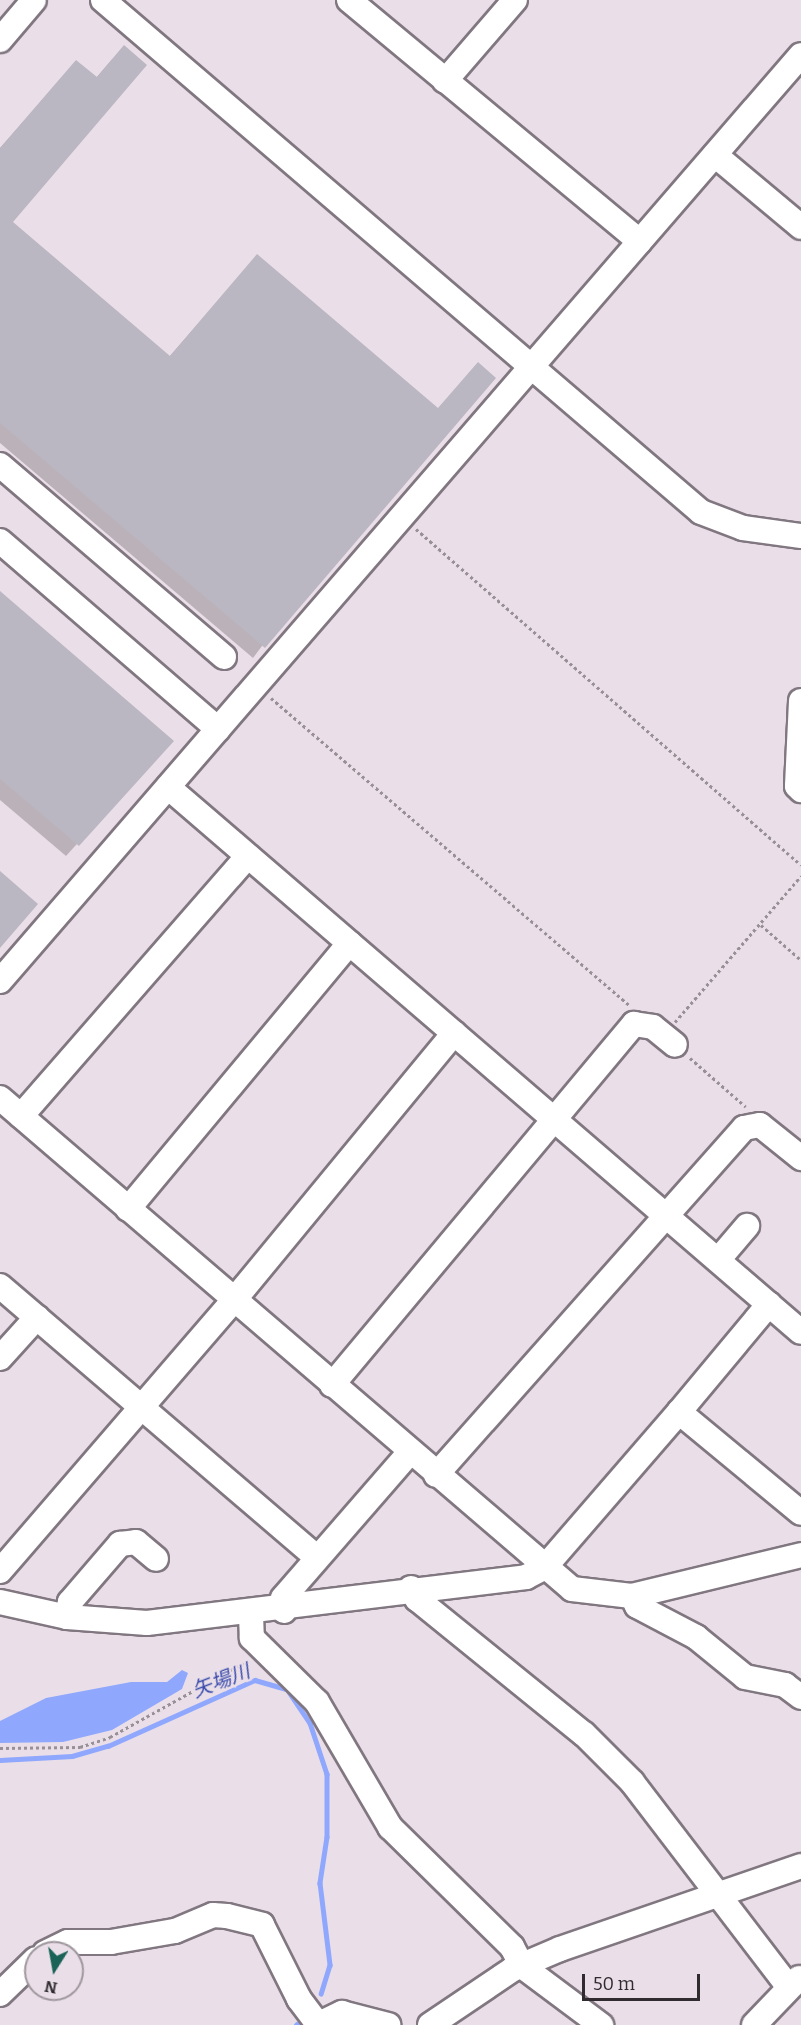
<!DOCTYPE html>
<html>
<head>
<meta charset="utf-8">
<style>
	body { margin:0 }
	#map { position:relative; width:801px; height:2025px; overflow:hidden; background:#eadfe8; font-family:Bitter,"Noto Sans JP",serif }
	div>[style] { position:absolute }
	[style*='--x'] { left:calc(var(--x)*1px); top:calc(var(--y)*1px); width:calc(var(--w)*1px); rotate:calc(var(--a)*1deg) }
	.water>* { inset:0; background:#8fa8fd }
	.shadow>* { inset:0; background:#0003 }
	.stream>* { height:4.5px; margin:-2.25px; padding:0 2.25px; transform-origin:2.25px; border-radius:2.25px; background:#8fa8fd }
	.building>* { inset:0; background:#bab6c2 }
	.path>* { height:3px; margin-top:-1.5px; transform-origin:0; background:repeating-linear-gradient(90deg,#989097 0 3px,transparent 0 6px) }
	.roads { filter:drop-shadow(2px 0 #817780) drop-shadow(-2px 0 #817780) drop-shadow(0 2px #817780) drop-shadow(0 -2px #817780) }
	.minor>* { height:24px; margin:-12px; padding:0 12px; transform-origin:12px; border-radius:12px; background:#fff }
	span { translate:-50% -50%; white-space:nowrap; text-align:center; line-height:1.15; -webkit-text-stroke:4.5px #eadfe8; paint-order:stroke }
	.water-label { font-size:20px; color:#394bac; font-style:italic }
	.north { position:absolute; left:24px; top:1941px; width:60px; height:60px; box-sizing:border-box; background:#eadfe8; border:2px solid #9f979e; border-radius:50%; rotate:191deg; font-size:16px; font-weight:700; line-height:24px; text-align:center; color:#2f2b2e }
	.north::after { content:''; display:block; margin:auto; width:21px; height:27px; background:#1c6357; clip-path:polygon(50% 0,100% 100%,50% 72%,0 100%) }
	.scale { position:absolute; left:582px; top:1974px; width:118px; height:27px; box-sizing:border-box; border:3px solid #2f2b2e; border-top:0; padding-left:8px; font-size:18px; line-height:21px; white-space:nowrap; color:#2f2b2e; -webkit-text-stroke:4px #eadfe8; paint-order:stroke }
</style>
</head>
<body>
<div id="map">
	<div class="water">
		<div style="clip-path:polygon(182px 1670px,188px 1673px,182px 1689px,112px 1730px,63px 1742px,0 1743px,0 1721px,46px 1698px,131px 1682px,167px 1682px)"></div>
	</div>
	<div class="shadow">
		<div style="clip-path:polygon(113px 58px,11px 223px,169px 357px,257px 256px,438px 409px,253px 658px,0 443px,0 148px,76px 62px,96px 78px)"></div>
		<div style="clip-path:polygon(0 593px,171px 741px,66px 856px,0 800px)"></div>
	</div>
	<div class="stream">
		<div style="--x:0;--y:1760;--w:72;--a:-3.2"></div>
		<div style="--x:72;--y:1756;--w:37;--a:-16"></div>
		<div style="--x:108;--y:1746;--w:161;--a:-24.2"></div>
		<div style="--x:255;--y:1680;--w:33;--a:16"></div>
		<div style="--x:287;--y:1689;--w:41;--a:55.9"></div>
		<div style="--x:310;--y:1723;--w:54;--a:71.6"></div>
		<div style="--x:327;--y:1774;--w:63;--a:90"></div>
		<div style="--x:327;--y:1837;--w:47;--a:98.7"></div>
		<div style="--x:320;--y:1883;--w:83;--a:83"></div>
		<div style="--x:330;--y:1965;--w:30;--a:107"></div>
		<div style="--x:296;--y:2025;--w:1;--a:-45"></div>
	</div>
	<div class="building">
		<div style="clip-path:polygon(124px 45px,147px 65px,13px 222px,170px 356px,257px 254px,438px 408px,478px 362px,496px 378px,265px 648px,0 423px,0 148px,76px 60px,97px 77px)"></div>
		<div style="clip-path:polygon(0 591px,174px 741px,79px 846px,0 779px)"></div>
		<div style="clip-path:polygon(0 871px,38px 904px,0 948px)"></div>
	</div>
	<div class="path">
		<div style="--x:416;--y:529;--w:511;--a:41.11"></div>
		<div style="--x:271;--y:698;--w:473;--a:40.6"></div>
		<div style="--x:761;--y:925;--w:53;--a:41.2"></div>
		<div style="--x:675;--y:1022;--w:193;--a:-49.2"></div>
		<div style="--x:690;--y:1058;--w:74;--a:41.2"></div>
		<div style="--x:0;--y:1748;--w:80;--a:-0.7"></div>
		<div style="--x:80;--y:1747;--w:32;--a:-18"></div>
		<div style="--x:110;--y:1737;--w:157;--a:-29"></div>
	</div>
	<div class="roads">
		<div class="minor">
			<div style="--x:103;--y:0;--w:787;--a:40.57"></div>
			<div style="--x:701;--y:512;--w:45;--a:20.9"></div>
			<div style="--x:743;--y:528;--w:59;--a:7.9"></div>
			<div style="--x:349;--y:0;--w:378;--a:39.7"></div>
			<div style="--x:0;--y:40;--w:52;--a:-49.6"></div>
			<div style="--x:445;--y:81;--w:107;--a:-49.2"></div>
			<div style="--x:715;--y:155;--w:112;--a:39.9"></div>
			<div style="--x:0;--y:465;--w:295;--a:40.6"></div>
			<div style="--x:0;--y:541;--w:288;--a:40.8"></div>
			<div style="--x:801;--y:701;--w:85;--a:92.7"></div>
			<div style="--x:797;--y:786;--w:6;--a:45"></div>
			<div style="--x:168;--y:787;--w:835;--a:40.73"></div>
			<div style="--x:0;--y:981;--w:1224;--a:-49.14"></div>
			<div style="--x:0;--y:1098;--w:754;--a:40.64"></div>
			<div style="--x:572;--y:1589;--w:60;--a:6.7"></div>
			<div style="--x:632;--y:1596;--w:174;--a:-13.6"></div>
			<div style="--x:21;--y:1116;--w:345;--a:-48.9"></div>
			<div style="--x:128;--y:1209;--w:346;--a:-50.2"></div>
			<div style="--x:718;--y:1260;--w:45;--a:-49.5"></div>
			<div style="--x:0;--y:1286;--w:416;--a:40.6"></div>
			<div style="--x:769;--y:1304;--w:141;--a:129.8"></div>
			<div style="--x:679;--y:1412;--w:158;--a:39.6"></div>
			<div style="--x:0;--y:1358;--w:55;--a:-47.9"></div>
			<div style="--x:332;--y:1385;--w:471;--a:-50.1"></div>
			<div style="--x:634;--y:1024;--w:19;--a:9"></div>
			<div style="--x:653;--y:1027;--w:28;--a:39"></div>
			<div style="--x:436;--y:1475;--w:464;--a:-48.4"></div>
			<div style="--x:744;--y:1128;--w:16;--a:-11"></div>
			<div style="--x:760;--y:1125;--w:53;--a:38.8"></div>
			<div style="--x:0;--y:1571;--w:358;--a:-49.2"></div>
			<div style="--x:234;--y:1300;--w:346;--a:-50.5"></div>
			<div style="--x:411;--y:1588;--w:13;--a:61"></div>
			<div style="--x:417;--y:1599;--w:215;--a:39"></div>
			<div style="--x:584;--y:1734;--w:68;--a:45"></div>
			<div style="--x:632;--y:1782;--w:258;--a:52.6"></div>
			<div style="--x:632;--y:1596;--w:11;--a:63"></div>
			<div style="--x:637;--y:1606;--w:67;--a:27.7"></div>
			<div style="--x:696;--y:1637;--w:63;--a:39.2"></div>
			<div style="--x:745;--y:1677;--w:41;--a:11.3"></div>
			<div style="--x:785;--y:1685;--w:20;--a:37"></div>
			<div style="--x:0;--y:1602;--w:69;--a:12.6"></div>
			<div style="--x:67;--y:1617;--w:80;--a:4.3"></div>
			<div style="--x:147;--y:1623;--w:382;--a:-6.9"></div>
			<div style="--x:526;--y:1577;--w:20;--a:-27"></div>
			<div style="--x:544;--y:1568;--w:206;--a:-49.1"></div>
			<div style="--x:284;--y:1611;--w:13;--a:-94"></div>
			<div style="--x:283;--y:1598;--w:194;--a:-49"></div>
			<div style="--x:251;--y:1614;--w:24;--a:88"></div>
			<div style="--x:252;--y:1638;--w:91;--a:44.6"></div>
			<div style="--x:317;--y:1702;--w:145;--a:59.7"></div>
			<div style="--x:390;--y:1827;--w:171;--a:44.5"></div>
			<div style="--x:512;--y:1947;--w:21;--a:62"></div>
			<div style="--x:522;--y:1966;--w:99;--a:36.8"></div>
			<div style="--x:67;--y:1617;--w:15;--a:-79"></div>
			<div style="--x:70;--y:1602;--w:77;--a:-49.2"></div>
			<div style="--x:120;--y:1544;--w:16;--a:-7"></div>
			<div style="--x:136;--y:1542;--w:26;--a:40"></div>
			<div style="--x:45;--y:1953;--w:25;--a:-26"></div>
			<div style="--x:68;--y:1942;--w:43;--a:0"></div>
			<div style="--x:111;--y:1942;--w:65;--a:-9.8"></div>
			<div style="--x:175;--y:1931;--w:41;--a:-22.8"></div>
			<div style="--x:213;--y:1915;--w:14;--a:4"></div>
			<div style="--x:227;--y:1916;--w:36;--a:14"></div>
			<div style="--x:262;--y:1925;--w:83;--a:63.4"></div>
			<div style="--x:299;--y:1999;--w:31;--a:53"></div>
			<div style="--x:0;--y:1994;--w:50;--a:-44.2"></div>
			<div style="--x:317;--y:2025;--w:28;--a:-26"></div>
			<div style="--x:342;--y:2013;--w:48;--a:14.6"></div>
			<div style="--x:430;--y:2025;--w:100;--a:-34"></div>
			<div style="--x:513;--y:1969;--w:51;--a:-23.1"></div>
			<div style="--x:560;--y:1949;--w:255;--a:-19"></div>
			<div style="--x:754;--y:2025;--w:65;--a:-46.2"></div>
		</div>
	</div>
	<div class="water-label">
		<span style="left:221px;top:1681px;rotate:-21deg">矢場川</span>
	</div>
	<div class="north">N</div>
	<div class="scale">50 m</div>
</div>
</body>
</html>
